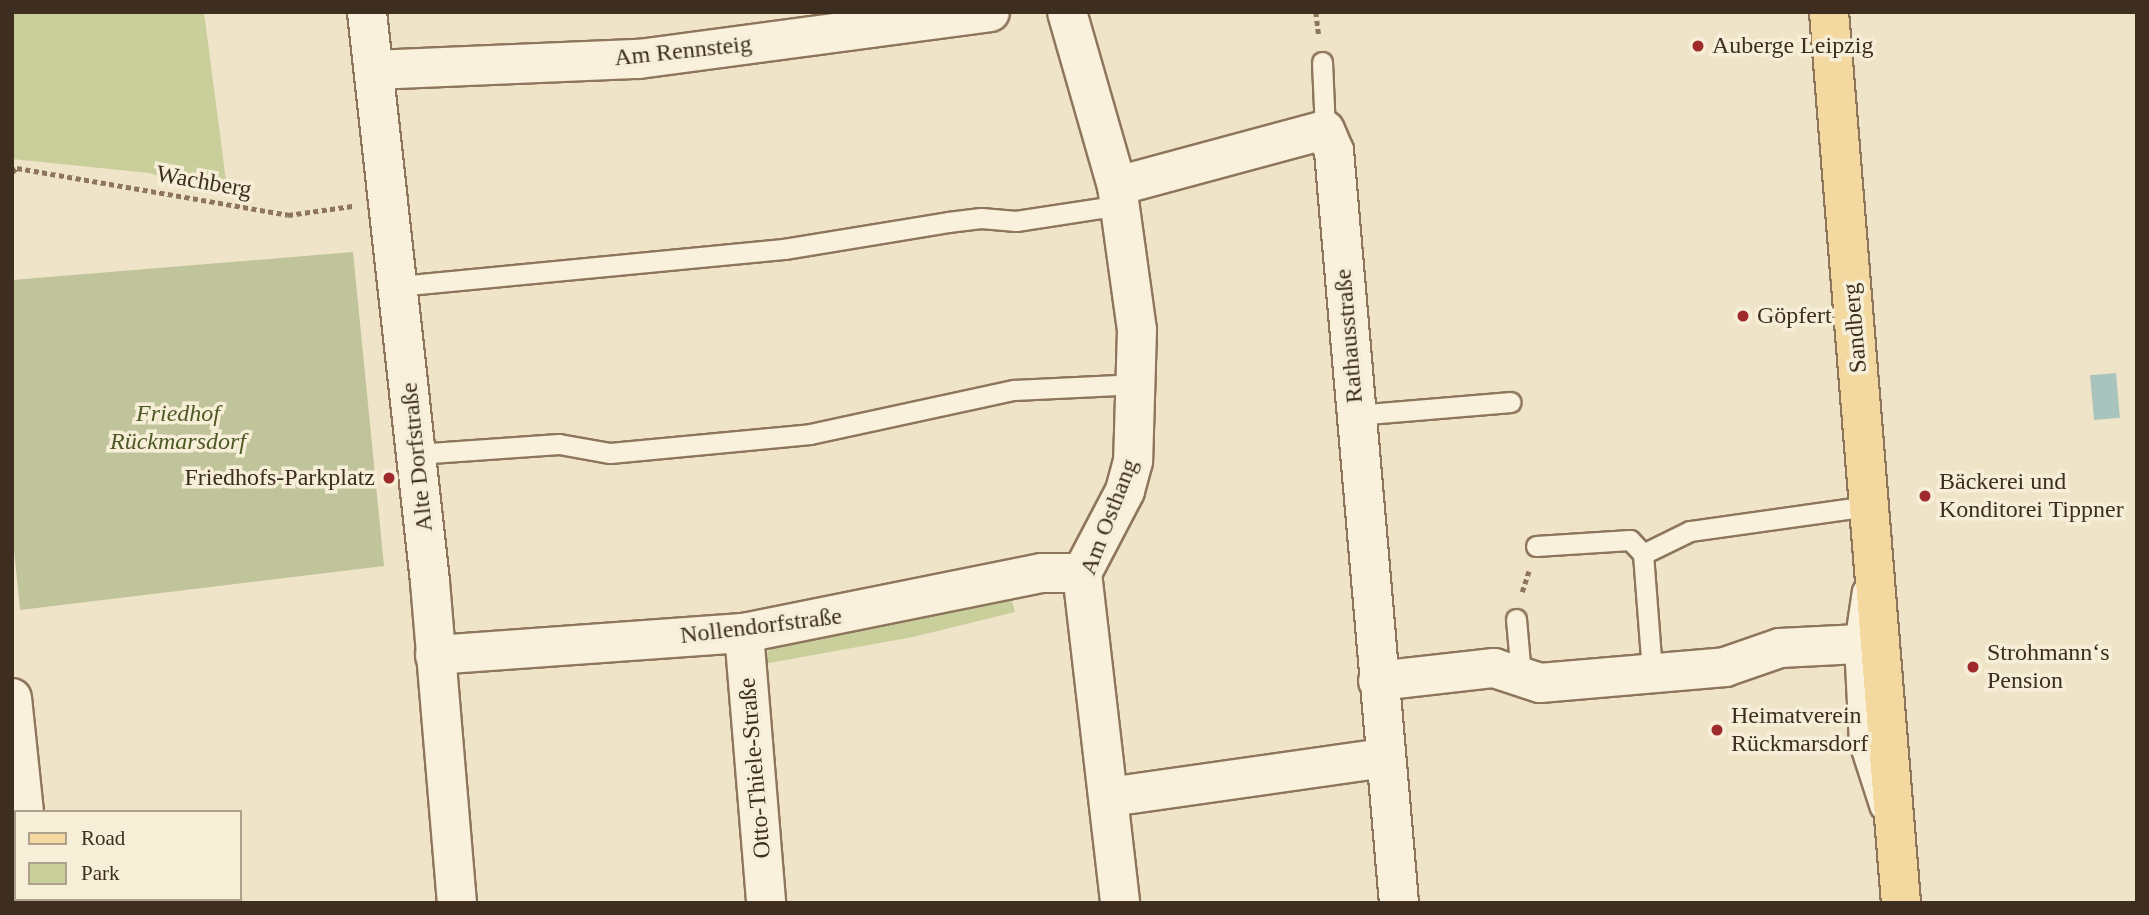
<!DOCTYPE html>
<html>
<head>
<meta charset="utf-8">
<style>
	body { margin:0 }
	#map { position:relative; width:2149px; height:915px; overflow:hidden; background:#f0e4c8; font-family:"Times New Roman",serif }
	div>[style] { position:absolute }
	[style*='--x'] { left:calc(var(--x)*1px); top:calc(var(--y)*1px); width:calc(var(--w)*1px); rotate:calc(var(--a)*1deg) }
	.green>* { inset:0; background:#c9cf9b }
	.cemetery>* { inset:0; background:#bfc49a }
	.water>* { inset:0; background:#a9c4bc; transform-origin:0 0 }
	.path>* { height:4.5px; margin-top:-2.25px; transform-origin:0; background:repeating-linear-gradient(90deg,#8d765c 0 5px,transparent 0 8.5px) }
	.roads { filter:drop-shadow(2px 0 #8d765c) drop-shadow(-2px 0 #8d765c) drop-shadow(0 2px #8d765c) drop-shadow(0 -2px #8d765c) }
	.service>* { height:19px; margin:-9.5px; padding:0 9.5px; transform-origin:9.5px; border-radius:9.5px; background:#faf1dc }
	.minor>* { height:38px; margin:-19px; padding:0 19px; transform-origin:19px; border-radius:19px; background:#faf1dc }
	.primary>* { height:38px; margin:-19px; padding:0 19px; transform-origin:19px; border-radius:19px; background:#f3d9a0 }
	.dots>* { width:19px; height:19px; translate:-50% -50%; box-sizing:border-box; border:4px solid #f7eed8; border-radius:50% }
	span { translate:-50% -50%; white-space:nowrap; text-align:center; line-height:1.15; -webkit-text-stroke:7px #f7eed8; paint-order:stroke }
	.poi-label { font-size:24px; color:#3d2e20 }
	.left { translate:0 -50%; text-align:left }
	.right { translate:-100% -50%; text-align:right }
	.street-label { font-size:24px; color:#3d2e20 }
	.park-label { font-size:24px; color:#4d5a26; font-style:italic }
	.frame { position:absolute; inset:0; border:14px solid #3d2e20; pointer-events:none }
	.legend { position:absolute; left:14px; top:810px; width:228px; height:91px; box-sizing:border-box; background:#f7eed8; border:2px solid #ada18e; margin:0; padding:9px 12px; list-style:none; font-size:21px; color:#3d2e20 }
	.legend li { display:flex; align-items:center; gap:14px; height:35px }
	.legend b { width:35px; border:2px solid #ada18e }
</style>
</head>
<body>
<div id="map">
	<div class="green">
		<div style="clip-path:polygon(12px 12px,204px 12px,228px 196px,149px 173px,12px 159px)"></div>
		<div style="clip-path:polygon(1010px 593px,1015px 612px,913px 637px,758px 665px,772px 647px)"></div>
	</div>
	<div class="cemetery">
		<div style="clip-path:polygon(353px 252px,384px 566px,20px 610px,12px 529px,12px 280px)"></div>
	</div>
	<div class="water">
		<div style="left:2116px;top:373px;width:45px;height:26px;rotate:85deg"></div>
	</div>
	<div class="path">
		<div style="--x:1316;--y:12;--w:24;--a:83"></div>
		<div style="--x:12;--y:172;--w:6;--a:-39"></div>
		<div style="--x:17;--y:168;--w:275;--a:9.8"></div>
		<div style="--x:288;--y:215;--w:65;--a:-8"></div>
		<div style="--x:1522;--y:592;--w:22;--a:-72"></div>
	</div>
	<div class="roads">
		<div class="service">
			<div style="--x:1322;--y:62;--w:68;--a:87.5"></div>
			<div style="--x:399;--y:286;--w:387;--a:-5.5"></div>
			<div style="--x:784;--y:249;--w:166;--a:-9.3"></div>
			<div style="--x:948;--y:222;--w:33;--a:-7"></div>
			<div style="--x:981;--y:218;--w:35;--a:5"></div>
			<div style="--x:1016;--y:221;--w:105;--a:-8.7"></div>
			<div style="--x:1356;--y:415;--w:155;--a:-4.8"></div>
			<div style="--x:416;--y:454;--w:143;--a:-4"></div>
			<div style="--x:559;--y:444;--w:52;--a:10"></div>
			<div style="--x:610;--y:453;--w:201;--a:-5.4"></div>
			<div style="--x:810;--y:434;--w:209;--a:-12.2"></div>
			<div style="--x:1014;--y:390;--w:125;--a:-2.7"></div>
			<div style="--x:1536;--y:546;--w:94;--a:-3.7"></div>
			<div style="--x:1630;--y:540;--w:19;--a:47"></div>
			<div style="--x:1643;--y:554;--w:118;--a:85.6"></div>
			<div style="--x:1643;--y:554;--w:52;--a:-26.1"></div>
			<div style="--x:1690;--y:531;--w:181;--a:-8"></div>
			<div style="--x:1862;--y:590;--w:55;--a:98.4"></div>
			<div style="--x:1854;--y:644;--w:99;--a:87.1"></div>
			<div style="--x:1859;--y:743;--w:68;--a:72.1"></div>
			<div style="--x:1516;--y:619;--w:56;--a:84.9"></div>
		</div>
		<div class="minor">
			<div style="--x:367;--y:12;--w:573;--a:83.69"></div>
			<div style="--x:430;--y:582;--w:322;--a:85.2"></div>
			<div style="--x:1067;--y:12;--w:181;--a:74"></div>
			<div style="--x:1117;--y:186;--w:145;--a:82.1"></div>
			<div style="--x:1137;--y:330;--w:131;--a:91.7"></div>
			<div style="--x:1133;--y:461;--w:31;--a:105"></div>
			<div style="--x:1125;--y:491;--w:93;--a:117.7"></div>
			<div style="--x:1082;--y:573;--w:332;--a:83.4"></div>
			<div style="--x:374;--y:70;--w:265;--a:-2.4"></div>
			<div style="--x:639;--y:59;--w:354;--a:-7.6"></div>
			<div style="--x:1117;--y:186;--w:215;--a:-15.1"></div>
			<div style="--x:1325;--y:130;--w:23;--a:67"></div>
			<div style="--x:1334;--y:151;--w:755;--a:85.06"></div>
			<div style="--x:744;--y:633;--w:271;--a:85.3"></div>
			<div style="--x:435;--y:655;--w:310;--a:-4.1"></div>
			<div style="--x:744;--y:633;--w:304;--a:-11.4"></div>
			<div style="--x:1042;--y:573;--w:40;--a:0"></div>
			<div style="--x:1378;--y:681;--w:117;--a:-6.4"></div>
			<div style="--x:1494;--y:668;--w:48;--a:18.1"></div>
			<div style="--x:1540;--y:683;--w:186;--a:-4.9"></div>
			<div style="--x:1725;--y:667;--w:58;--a:-19.1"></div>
			<div style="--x:1780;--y:648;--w:100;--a:-2.9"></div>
			<div style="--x:12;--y:698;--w:115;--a:84"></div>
			<div style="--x:1110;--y:797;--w:278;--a:-8.1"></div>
			<div style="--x:32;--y:899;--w:4;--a:76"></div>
		</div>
		<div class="primary">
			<div style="--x:1829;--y:12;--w:894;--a:85.38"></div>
		</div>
	</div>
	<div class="dots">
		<div style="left:1698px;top:46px;background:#9e2a2b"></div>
		<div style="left:1743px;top:316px;background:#9e2a2b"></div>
		<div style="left:389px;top:478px;background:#9e2a2b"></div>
		<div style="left:1925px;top:496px;background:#9e2a2b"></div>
		<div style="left:1973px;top:667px;background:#9e2a2b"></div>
		<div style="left:1717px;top:730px;background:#9e2a2b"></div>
	</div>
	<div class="poi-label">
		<span class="left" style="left:1712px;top:46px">Auberge Leipzig</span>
		<span class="left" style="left:1757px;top:316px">Göpfert</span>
		<span class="right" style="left:375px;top:478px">Friedhofs-Parkplatz</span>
		<span class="left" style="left:1939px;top:496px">Bäckerei und<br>Konditorei Tippner</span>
		<span class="left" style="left:1987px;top:667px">Strohmann‘s<br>Pension</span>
		<span class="left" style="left:1731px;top:730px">Heimatverein<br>Rückmarsdorf</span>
	</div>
	<div class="street-label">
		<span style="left:683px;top:51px;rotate:-6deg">Am Rennsteig</span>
		<span style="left:204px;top:182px;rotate:10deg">Wachberg</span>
		<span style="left:1855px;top:328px;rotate:-95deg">Sandberg</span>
		<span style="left:1349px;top:336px;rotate:-95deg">Rathausstraße</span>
		<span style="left:417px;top:457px;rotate:-96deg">Alte Dorfstraße</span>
		<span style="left:1109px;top:517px;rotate:-69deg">Am Osthang</span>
		<span style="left:761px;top:626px;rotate:-7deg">Nollendorfstraße</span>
		<span style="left:755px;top:768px;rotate:-95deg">Otto-Thiele-Straße</span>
	</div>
	<div class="park-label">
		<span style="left:178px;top:428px">Friedhof<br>Rückmarsdorf</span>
	</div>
	<div class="frame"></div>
	<ul class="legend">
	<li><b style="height:9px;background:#f3d9a0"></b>Road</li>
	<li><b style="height:19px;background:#c9cf9b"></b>Park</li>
	</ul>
</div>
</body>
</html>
